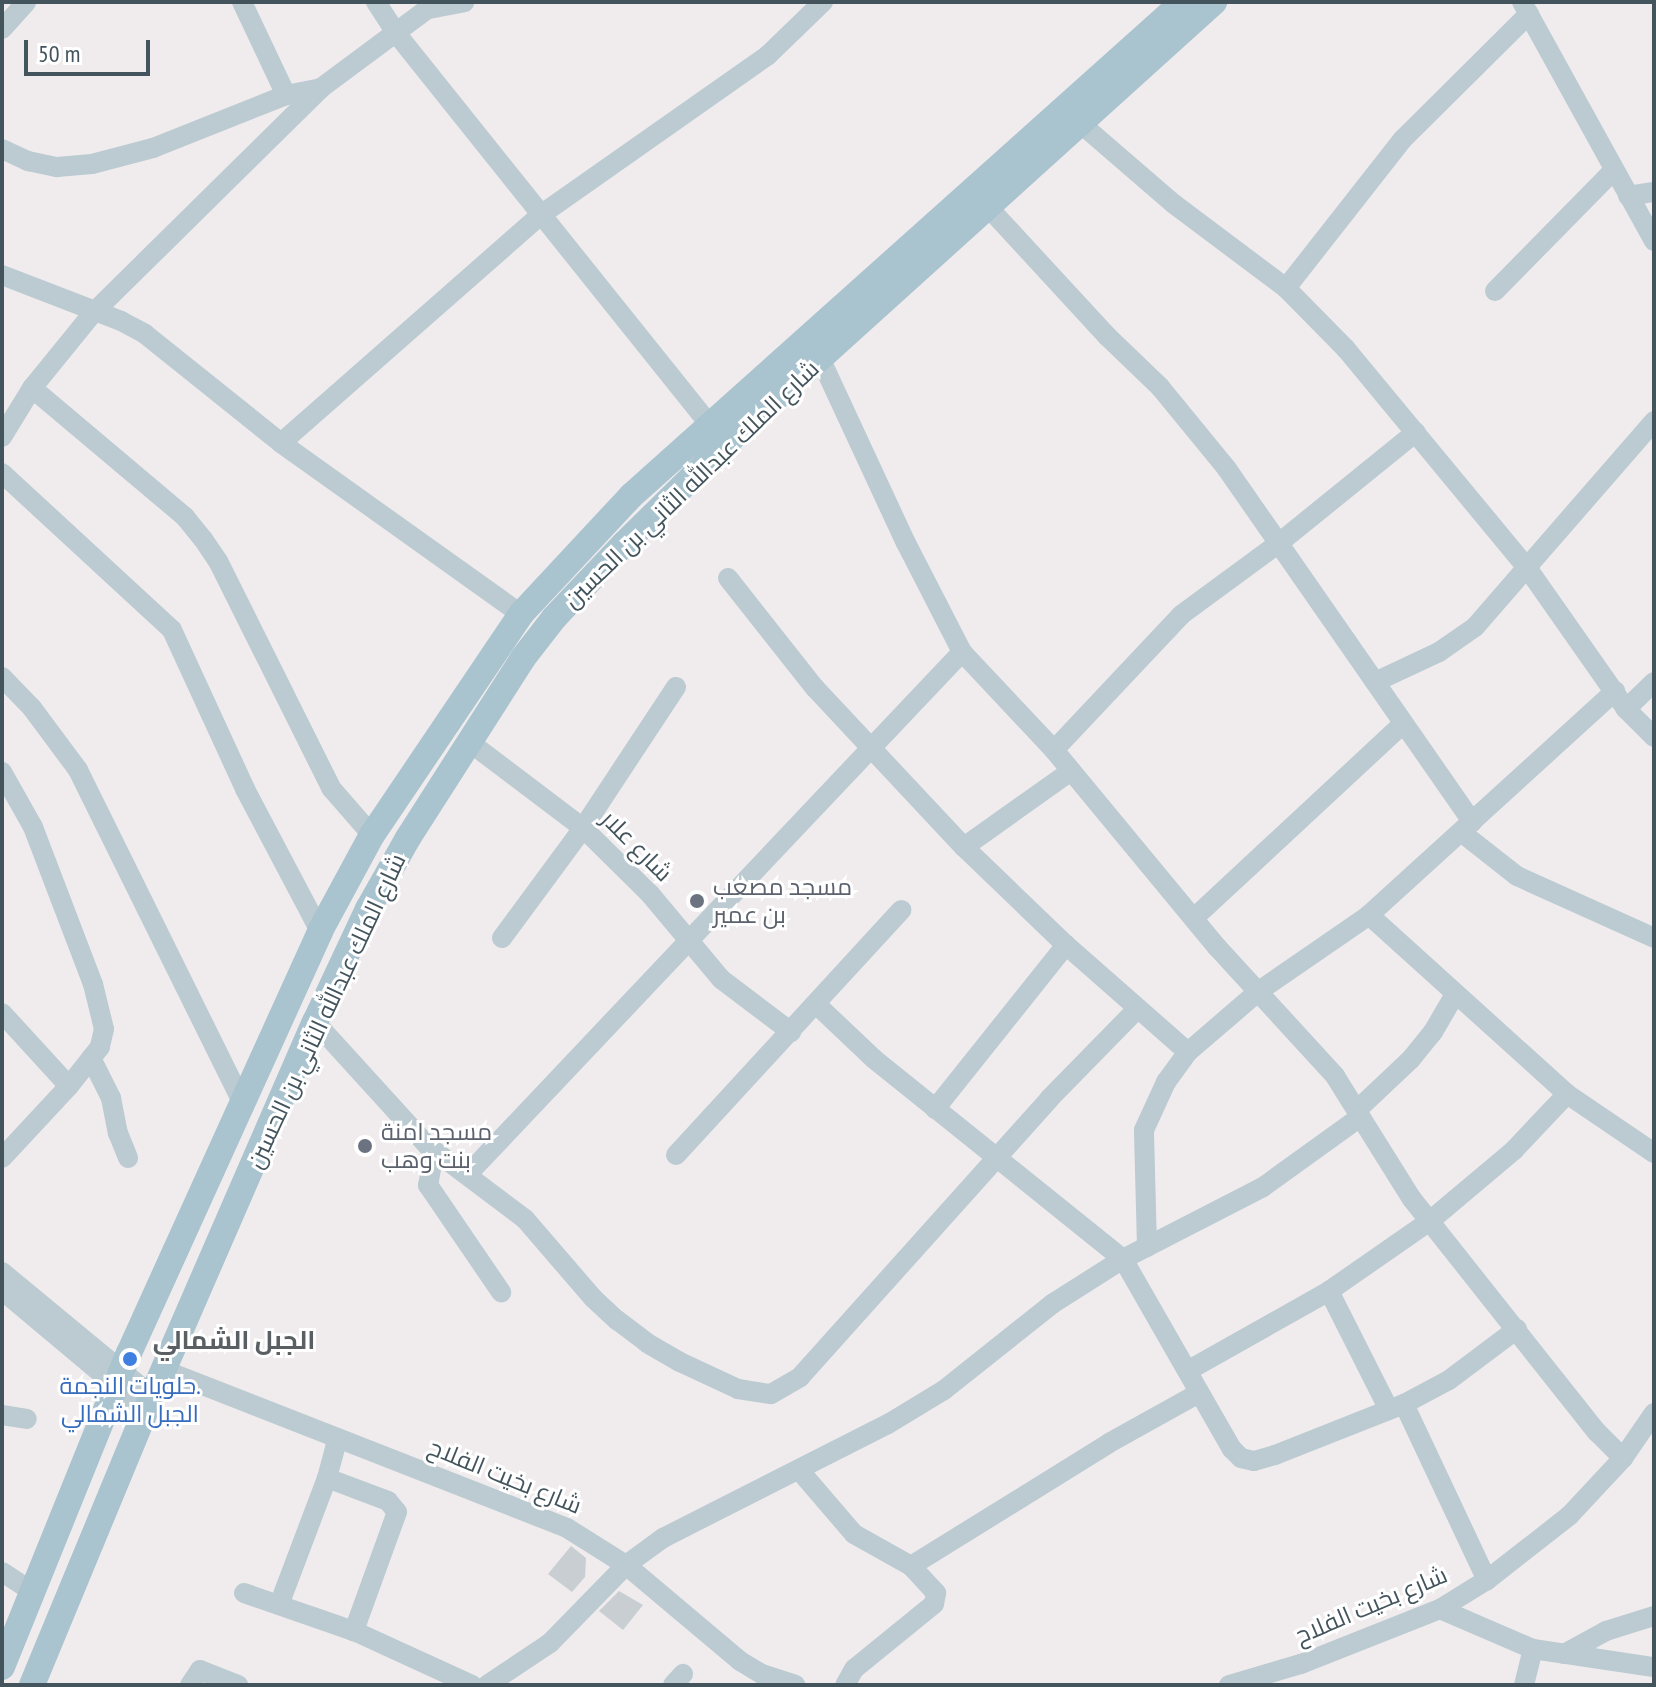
<!DOCTYPE html>
<html>
<head>
<meta charset="utf-8">
<style>
	body { margin:0 }
	#map { position:relative; width:1656px; height:1687px; overflow:hidden; background:#f0eced; font-family:"PT Sans Narrow",Cairo,sans-serif }
	div>[style] { position:absolute }
	[style*='--x'] { left:calc(var(--x)*1px); top:calc(var(--y)*1px); width:calc(var(--w)*1px); rotate:calc(var(--a)*1deg) }
	.building>* { inset:0; background:#c8ced2 }
	.minor>* { height:20px; margin:-10px; padding:0 10px; transform-origin:10px; border-radius:10px; background:#bbcbd1 }
	.major>* { height:26px; margin:-13px; padding:0 13px; transform-origin:13px; border-radius:13px; background:#a9c3cf }
	.dots>* { width:22px; height:22px; translate:-50% -50%; box-sizing:border-box; border:4px solid #fff; border-radius:50% }
	span { translate:-50% -50%; white-space:nowrap; text-align:center; line-height:1.15; -webkit-text-stroke:6px #fff; paint-order:stroke }
	.street-label { font-size:24px; color:#43545c }
	.worship-label { font-size:24px; color:#5b616d }
	.left { translate:0 -50%; text-align:left }
	.shop-label { font-size:24px; color:#366cbe }
	.neighbourhood-label { font-size:26px; color:#595f62; font-weight:700 }
	.frame { position:absolute; inset:0; border:4px solid #43545c; pointer-events:none }
	.scale { position:absolute; left:24px; top:40px; width:126px; height:36px; box-sizing:border-box; border:4px solid #43545c; border-top:0; padding-left:10px; font-size:24px; line-height:28px; white-space:nowrap; color:#43545c; -webkit-text-stroke:6px #fff; paint-order:stroke }
</style>
</head>
<body>
<div id="map">
	<div class="building">
		<div style="clip-path:polygon(571px 1546px,586px 1558px,585px 1577px,572px 1592px,548px 1574px)"></div>
		<div style="clip-path:polygon(619px 1591px,643px 1605px,623px 1630px,599px 1611px)"></div>
	</div>
	<div class="minor">
		<div style="--x:242;--y:2;--w:103;--a:64.7"></div>
		<div style="--x:376;--y:2;--w:37;--a:57"></div>
		<div style="--x:396;--y:33;--w:501;--a:51.32"></div>
		<div style="--x:1522;--y:2;--w:273;--a:61.1"></div>
		<div style="--x:429;--y:9;--w:36;--a:-11"></div>
		<div style="--x:2;--y:29;--w:36;--a:-48"></div>
		<div style="--x:1080;--y:123;--w:124;--a:40.8"></div>
		<div style="--x:1174;--y:204;--w:140;--a:36.9"></div>
		<div style="--x:1286;--y:288;--w:86;--a:45.5"></div>
		<div style="--x:1346;--y:349;--w:286;--a:50.4"></div>
		<div style="--x:1528;--y:569;--w:171;--a:55"></div>
		<div style="--x:1626;--y:709;--w:40;--a:45"></div>
		<div style="--x:2;--y:149;--w:29;--a:25"></div>
		<div style="--x:28;--y:161;--w:30;--a:12"></div>
		<div style="--x:57;--y:167;--w:35;--a:-5"></div>
		<div style="--x:92;--y:164;--w:63;--a:-14.7"></div>
		<div style="--x:153;--y:148;--w:143;--a:-21.7"></div>
		<div style="--x:286;--y:95;--w:36;--a:-11"></div>
		<div style="--x:1628;--y:196;--w:26;--a:-9"></div>
		<div style="--x:988;--y:207;--w:176;--a:47.3"></div>
		<div style="--x:1107;--y:336;--w:74;--a:43.9"></div>
		<div style="--x:1160;--y:387;--w:106;--a:50.7"></div>
		<div style="--x:1227;--y:469;--w:430;--a:55.2"></div>
		<div style="--x:2;--y:275;--w:128;--a:21.1"></div>
		<div style="--x:121;--y:321;--w:27;--a:28"></div>
		<div style="--x:145;--y:334;--w:174;--a:38.7"></div>
		<div style="--x:281;--y:443;--w:295;--a:35.5"></div>
		<div style="--x:1286;--y:288;--w:188;--a:-51.9"></div>
		<div style="--x:1402;--y:140;--w:179;--a:-44.8"></div>
		<div style="--x:1495;--y:291;--w:168;--a:-45.5"></div>
		<div style="--x:820;--y:358;--w:204;--a:65.1"></div>
		<div style="--x:906;--y:543;--w:123;--a:62.8"></div>
		<div style="--x:962;--y:652;--w:134;--a:46.8"></div>
		<div style="--x:1054;--y:750;--w:256;--a:50.4"></div>
		<div style="--x:1217;--y:947;--w:175;--a:47.5"></div>
		<div style="--x:1335;--y:1076;--w:145;--a:58"></div>
		<div style="--x:1412;--y:1199;--w:298;--a:51.6"></div>
		<div style="--x:1597;--y:1432;--w:37;--a:45"></div>
		<div style="--x:32;--y:388;--w:200;--a:40.1"></div>
		<div style="--x:185;--y:517;--w:28;--a:51"></div>
		<div style="--x:203;--y:539;--w:27;--a:56"></div>
		<div style="--x:218;--y:561;--w:254;--a:63.5"></div>
		<div style="--x:331;--y:788;--w:62;--a:48.9"></div>
		<div style="--x:2;--y:437;--w:57;--a:-58.5"></div>
		<div style="--x:32;--y:388;--w:97;--a:-50.9"></div>
		<div style="--x:93;--y:313;--w:320;--a:-44.6"></div>
		<div style="--x:321;--y:88;--w:144;--a:-36.6"></div>
		<div style="--x:281;--y:443;--w:347;--a:-41.3"></div>
		<div style="--x:542;--y:214;--w:275;--a:-35.1"></div>
		<div style="--x:767;--y:56;--w:78;--a:-44"></div>
		<div style="--x:2;--y:473;--w:231;--a:42.7"></div>
		<div style="--x:172;--y:630;--w:175;--a:65.3"></div>
		<div style="--x:245;--y:789;--w:161;--a:62.2"></div>
		<div style="--x:728;--y:578;--w:140;--a:51.7"></div>
		<div style="--x:815;--y:688;--w:218;--a:46.9"></div>
		<div style="--x:964;--y:847;--w:141;--a:43.9"></div>
		<div style="--x:1066;--y:945;--w:162;--a:41.3"></div>
		<div style="--x:2;--y:677;--w:43;--a:45.9"></div>
		<div style="--x:32;--y:708;--w:77;--a:53.4"></div>
		<div style="--x:78;--y:770;--w:375;--a:63.7"></div>
		<div style="--x:1375;--y:682;--w:71;--a:-25.1"></div>
		<div style="--x:1439;--y:652;--w:44;--a:-34.8"></div>
		<div style="--x:1475;--y:627;--w:273;--a:-49"></div>
		<div style="--x:1626;--y:709;--w:39;--a:-44"></div>
		<div style="--x:468;--y:741;--w:144;--a:37.1"></div>
		<div style="--x:583;--y:828;--w:94;--a:44.6"></div>
		<div style="--x:650;--y:894;--w:111;--a:50.1"></div>
		<div style="--x:721;--y:979;--w:88;--a:37.1"></div>
		<div style="--x:1054;--y:750;--w:185;--a:-46.7"></div>
		<div style="--x:1181;--y:615;--w:122;--a:-36.3"></div>
		<div style="--x:1279;--y:543;--w:176;--a:-39"></div>
		<div style="--x:2;--y:772;--w:63;--a:60.6"></div>
		<div style="--x:33;--y:827;--w:168;--a:69.1"></div>
		<div style="--x:93;--y:984;--w:46;--a:76.3"></div>
		<div style="--x:104;--y:1029;--w:18;--a:103"></div>
		<div style="--x:100;--y:1047;--w:50;--a:128.5"></div>
		<div style="--x:69;--y:1086;--w:98;--a:132.9"></div>
		<div style="--x:1461;--y:832;--w:71;--a:38.2"></div>
		<div style="--x:1517;--y:876;--w:150;--a:24.3"></div>
		<div style="--x:964;--y:847;--w:131;--a:-35.4"></div>
		<div style="--x:1369;--y:915;--w:267;--a:42.1"></div>
		<div style="--x:1567;--y:1094;--w:105;--a:34.1"></div>
		<div style="--x:1194;--y:918;--w:284;--a:-42.9"></div>
		<div style="--x:502;--y:938;--w:137;--a:-53.6"></div>
		<div style="--x:583;--y:828;--w:169;--a:-56.6"></div>
		<div style="--x:816;--y:1004;--w:80;--a:43.5"></div>
		<div style="--x:874;--y:1059;--w:319;--a:38.8"></div>
		<div style="--x:1123;--y:1259;--w:219;--a:60.2"></div>
		<div style="--x:1232;--y:1449;--w:13;--a:45"></div>
		<div style="--x:1241;--y:1458;--w:13;--a:13"></div>
		<div style="--x:1254;--y:1461;--w:22;--a:-16"></div>
		<div style="--x:1275;--y:1455;--w:139;--a:-21.6"></div>
		<div style="--x:1404;--y:1404;--w:51;--a:-28.1"></div>
		<div style="--x:1449;--y:1380;--w:85;--a:-36.9"></div>
		<div style="--x:2;--y:1013;--w:99;--a:47.5"></div>
		<div style="--x:315;--y:1022;--w:168;--a:47.7"></div>
		<div style="--x:428;--y:1146;--w:121;--a:37"></div>
		<div style="--x:525;--y:1219;--w:104;--a:49.3"></div>
		<div style="--x:593;--y:1298;--w:33;--a:43"></div>
		<div style="--x:617;--y:1320;--w:38;--a:37"></div>
		<div style="--x:647;--y:1343;--w:38;--a:30"></div>
		<div style="--x:680;--y:1362;--w:64;--a:25"></div>
		<div style="--x:738;--y:1389;--w:33;--a:9"></div>
		<div style="--x:771;--y:1394;--w:34;--a:-30"></div>
		<div style="--x:800;--y:1377;--w:373;--a:-48.1"></div>
		<div style="--x:1049;--y:1099;--w:127;--a:-45.6"></div>
		<div style="--x:91;--y:1058;--w:45;--a:63.4"></div>
		<div style="--x:111;--y:1098;--w:36;--a:79"></div>
		<div style="--x:118;--y:1133;--w:27;--a:68"></div>
		<div style="--x:935;--y:1109;--w:210;--a:-51.4"></div>
		<div style="--x:1357;--y:1110;--w:74;--a:-43.4"></div>
		<div style="--x:1411;--y:1059;--w:35;--a:-51"></div>
		<div style="--x:1433;--y:1032;--w:44;--a:-59.9"></div>
		<div style="--x:434;--y:1152;--w:34;--a:100"></div>
		<div style="--x:428;--y:1185;--w:130;--a:55.7"></div>
		<div style="--x:676;--y:1155;--w:333;--a:-47.4"></div>
		<div style="--x:468;--y:1174;--w:719;--a:-46.58"></div>
		<div style="--x:1147;--y:1247;--w:117;--a:-91.5"></div>
		<div style="--x:1144;--y:1130;--w:53;--a:-65.4"></div>
		<div style="--x:1166;--y:1082;--w:37;--a:-54"></div>
		<div style="--x:1188;--y:1052;--w:94;--a:-40.7"></div>
		<div style="--x:1259;--y:991;--w:134;--a:-34.6"></div>
		<div style="--x:1369;--y:915;--w:333;--a:-42.3"></div>
		<div style="--x:2;--y:1272;--w:195;--a:39.6"></div>
		<div style="--x:2;--y:1290;--w:188;--a:40"></div>
		<div style="--x:1329;--y:1291;--w:133;--a:63.2"></div>
		<div style="--x:164;--y:1370;--w:433;--a:21.4"></div>
		<div style="--x:567;--y:1528;--w:70;--a:32.1"></div>
		<div style="--x:626;--y:1565;--w:149;--a:40.1"></div>
		<div style="--x:740;--y:1661;--w:26;--a:31"></div>
		<div style="--x:762;--y:1674;--w:35;--a:18"></div>
		<div style="--x:1189;--y:1370;--w:161;--a:-29.4"></div>
		<div style="--x:1329;--y:1291;--w:124;--a:-34.8"></div>
		<div style="--x:1431;--y:1220;--w:109;--a:-40.1"></div>
		<div style="--x:1514;--y:1150;--w:77;--a:-46.6"></div>
		<div style="--x:1404;--y:1404;--w:195;--a:64.8"></div>
		<div style="--x:2;--y:1415;--w:25;--a:9"></div>
		<div style="--x:800;--y:1471;--w:83;--a:49.4"></div>
		<div style="--x:854;--y:1534;--w:65;--a:29.3"></div>
		<div style="--x:911;--y:1566;--w:37;--a:47"></div>
		<div style="--x:936;--y:1593;--w:11;--a:100"></div>
		<div style="--x:934;--y:1604;--w:103;--a:140.9"></div>
		<div style="--x:854;--y:1669;--w:18;--a:119"></div>
		<div style="--x:327;--y:1478;--w:65;--a:20.7"></div>
		<div style="--x:388;--y:1501;--w:14;--a:51"></div>
		<div style="--x:397;--y:1512;--w:127;--a:109.9"></div>
		<div style="--x:911;--y:1566;--w:233;--a:-31.8"></div>
		<div style="--x:1109;--y:1443;--w:103;--a:-29.1"></div>
		<div style="--x:2;--y:1572;--w:38;--a:33"></div>
		<div style="--x:244;--y:1593;--w:116;--a:19.1"></div>
		<div style="--x:354;--y:1631;--w:130;--a:24.6"></div>
		<div style="--x:279;--y:1605;--w:136;--a:-69.3"></div>
		<div style="--x:327;--y:1478;--w:38;--a:-75"></div>
		<div style="--x:1440;--y:1609;--w:101;--a:23.3"></div>
		<div style="--x:1533;--y:1649;--w:122;--a:8.5"></div>
		<div style="--x:1564;--y:1654;--w:48;--a:-28.7"></div>
		<div style="--x:1606;--y:1631;--w:50;--a:-17.4"></div>
		<div style="--x:190;--y:1685;--w:18;--a:-56"></div>
		<div style="--x:200;--y:1670;--w:41;--a:21.5"></div>
		<div style="--x:487;--y:1685;--w:76;--a:-33.7"></div>
		<div style="--x:550;--y:1643;--w:109;--a:-45.7"></div>
		<div style="--x:626;--y:1565;--w:46;--a:-36.1"></div>
		<div style="--x:663;--y:1538;--w:252;--a:-26.9"></div>
		<div style="--x:888;--y:1424;--w:66;--a:-31.3"></div>
		<div style="--x:944;--y:1390;--w:138;--a:-38.5"></div>
		<div style="--x:1052;--y:1304;--w:84;--a:-32.4"></div>
		<div style="--x:1123;--y:1259;--w:157;--a:-27.2"></div>
		<div style="--x:1263;--y:1187;--w:120;--a:-35.8"></div>
		<div style="--x:673;--y:1685;--w:15;--a:-48"></div>
		<div style="--x:1229;--y:1685;--w:75;--a:-16.3"></div>
		<div style="--x:1301;--y:1664;--w:149;--a:-21.6"></div>
		<div style="--x:1440;--y:1609;--w:55;--a:-31.7"></div>
		<div style="--x:1487;--y:1580;--w:104;--a:-38"></div>
		<div style="--x:1569;--y:1516;--w:79;--a:-47"></div>
		<div style="--x:1623;--y:1458;--w:55;--a:-55.4"></div>
		<div style="--x:1524;--y:1685;--w:37;--a:-76"></div>
	</div>
	<div class="major">
		<div style="--x:2;--y:1667;--w:339;--a:-68"></div>
		<div style="--x:129;--y:1353;--w:463;--a:-65.6"></div>
		<div style="--x:320;--y:931;--w:109;--a:-61.6"></div>
		<div style="--x:372;--y:835;--w:267;--a:-56"></div>
		<div style="--x:521;--y:614;--w:161;--a:-47"></div>
		<div style="--x:631;--y:496;--w:741;--a:-41.83"></div>
		<div style="--x:32;--y:1685;--w:313;--a:-67.5"></div>
		<div style="--x:152;--y:1396;--w:408;--a:-66.5"></div>
		<div style="--x:315;--y:1022;--w:125;--a:-64.9"></div>
		<div style="--x:368;--y:909;--w:81;--a:-60.6"></div>
		<div style="--x:408;--y:838;--w:214;--a:-57.4"></div>
		<div style="--x:523;--y:658;--w:51;--a:-52.2"></div>
		<div style="--x:554;--y:618;--w:102;--a:-46.6"></div>
		<div style="--x:624;--y:544;--w:156;--a:-44.5"></div>
		<div style="--x:735;--y:435;--w:646;--a:-42.11"></div>
	</div>
	<div class="dots">
		<div style="left:697px;top:901px;background:#6b7280"></div>
		<div style="left:365px;top:1146px;background:#6b7280"></div>
		<div style="left:130px;top:1359px;background:#3f7fe0"></div>
	</div>
	<div class="street-label">
		<span style="left:691px;top:484px;rotate:-44deg">شارع الملك عبدالله الثاني بن الحسين</span>
		<span style="left:637px;top:846px;rotate:45deg">شارع علار</span>
		<span style="left:326px;top:1011px;rotate:-65deg">شارع الملك عبدالله الثاني بن الحسين</span>
		<span style="left:505px;top:1476px;rotate:22deg">شارع بخيت الفلاح</span>
		<span style="left:1371px;top:1605px;rotate:-23deg">شارع بخيت الفلاح</span>
	</div>
	<div class="worship-label">
		<span class="left" style="left:713px;top:901px">مسجد مصعب<br>بن عمير</span>
		<span class="left" style="left:381px;top:1146px">مسجد امنة<br>بنت وهب</span>
	</div>
	<div class="shop-label">
		<span style="left:130px;top:1400px">حلويات النجمة.<br>الجبل الشمالي</span>
	</div>
	<div class="neighbourhood-label">
		<span style="left:234px;top:1340px">الجبل الشمالي</span>
	</div>
	<div class="frame"></div>
	<div class="scale">50 m</div>
</div>
</body>
</html>
